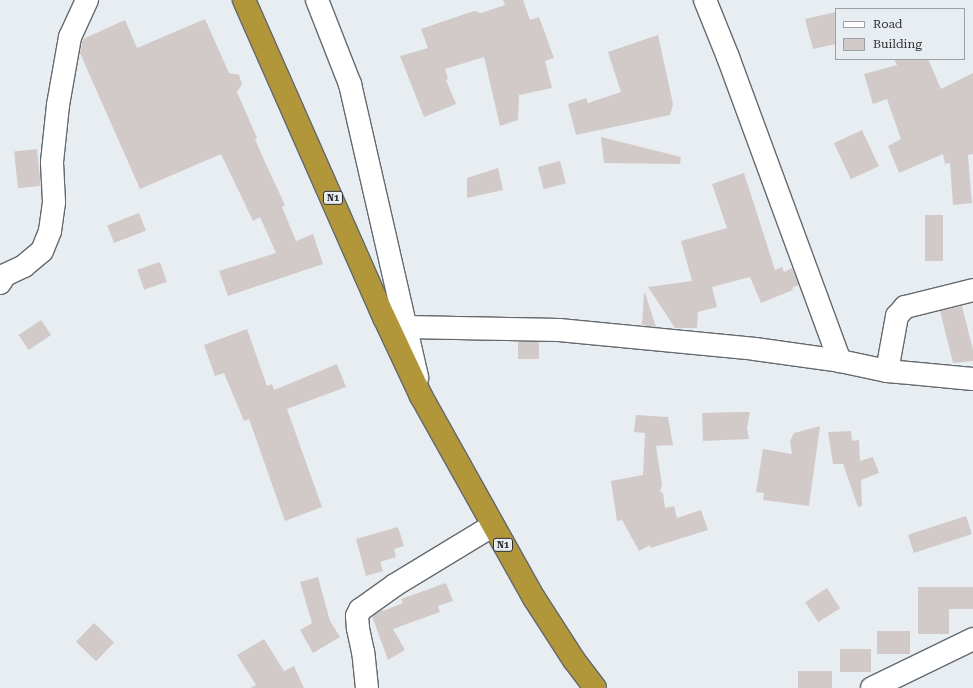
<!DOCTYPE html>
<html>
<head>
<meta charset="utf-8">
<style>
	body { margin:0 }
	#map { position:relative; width:973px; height:688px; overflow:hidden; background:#e8edf2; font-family:"Roboto Serif",serif }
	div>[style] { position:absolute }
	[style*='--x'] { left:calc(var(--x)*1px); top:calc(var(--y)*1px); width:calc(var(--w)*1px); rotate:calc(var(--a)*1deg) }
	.building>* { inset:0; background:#d2cac9; transform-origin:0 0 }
	.roads { filter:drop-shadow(1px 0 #64696e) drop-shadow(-1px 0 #64696e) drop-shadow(0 1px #64696e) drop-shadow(0 -1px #64696e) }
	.minor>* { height:22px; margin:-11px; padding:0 11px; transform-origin:11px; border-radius:11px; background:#fff }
	.highway>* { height:22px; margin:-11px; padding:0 11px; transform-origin:11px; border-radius:11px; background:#b1973a }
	span { translate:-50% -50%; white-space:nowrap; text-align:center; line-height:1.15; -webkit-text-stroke:3px #e8edf2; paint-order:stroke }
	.shield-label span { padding:1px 3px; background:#e8edf2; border:1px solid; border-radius:3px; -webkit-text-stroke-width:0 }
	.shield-label { font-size:9px; color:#2d2f31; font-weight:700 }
	.legend { position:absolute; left:835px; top:8px; width:130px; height:52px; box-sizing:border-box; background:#e8edf2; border:1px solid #9da1a5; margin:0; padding:5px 7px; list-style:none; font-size:12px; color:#2d2f31 }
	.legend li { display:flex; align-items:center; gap:8px; height:20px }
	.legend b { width:20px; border:1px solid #9da1a5 }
</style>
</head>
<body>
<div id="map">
	<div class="building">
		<div style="clip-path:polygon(503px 0,523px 0,530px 20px,539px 17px,554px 58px,545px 61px,552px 88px,519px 95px,518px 120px,500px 126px,484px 57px,445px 69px,448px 79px,446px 80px,456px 104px,424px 117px,400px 56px,428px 48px,421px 29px,474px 11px,481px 13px,505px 5px)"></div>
		<div style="clip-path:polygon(836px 12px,836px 44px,813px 49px,805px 19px)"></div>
		<div style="clip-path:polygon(205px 19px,229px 73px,239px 75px,242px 84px,237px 92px,257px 138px,255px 139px,264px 160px,285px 205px,282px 207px,296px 241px,313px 234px,323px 264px,228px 296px,219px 271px,276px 253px,260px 217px,253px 221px,221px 154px,140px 189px,80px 53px,83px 39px,125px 20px,137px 48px)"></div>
		<div style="clip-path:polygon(658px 35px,673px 104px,670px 115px,576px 135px,568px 104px,586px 98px,588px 103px,621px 92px,608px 52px)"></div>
		<div style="clip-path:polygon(894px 59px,928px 59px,941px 89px,973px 73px,973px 154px,968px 155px,972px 203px,953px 205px,950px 163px,945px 164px,943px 154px,899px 173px,888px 146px,901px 139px,887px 99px,873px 104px,864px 74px,897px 65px)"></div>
		<div style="left:862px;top:130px;width:40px;height:31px;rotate:65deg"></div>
		<div style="clip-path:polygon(601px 137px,681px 157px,680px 164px,604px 163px)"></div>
		<div style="left:37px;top:149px;width:37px;height:23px;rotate:84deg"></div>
		<div style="left:560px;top:161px;width:23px;height:23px;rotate:75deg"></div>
		<div style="clip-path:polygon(498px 168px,503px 190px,467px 198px,467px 178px)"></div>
		<div style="clip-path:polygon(744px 173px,775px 270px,782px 267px,784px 272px,792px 268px,799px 285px,792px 288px,793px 290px,761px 303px,750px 277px,712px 287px,717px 307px,698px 312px,697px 328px,675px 328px,648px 287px,692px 281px,681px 241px,727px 228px,712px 184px)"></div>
		<div style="left:139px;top:213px;width:19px;height:34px;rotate:69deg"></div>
		<div style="left:925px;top:215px;width:18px;height:46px"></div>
		<div style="left:160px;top:262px;width:21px;height:24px;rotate:71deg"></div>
		<div style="clip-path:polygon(644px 293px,645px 293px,656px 327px,642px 325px)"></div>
		<div style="clip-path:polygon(962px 306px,973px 350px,973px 361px,953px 363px,940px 311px)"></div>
		<div style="left:41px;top:320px;width:18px;height:27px;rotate:56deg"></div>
		<div style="clip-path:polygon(247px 329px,267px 386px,272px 384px,274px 390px,337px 364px,346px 387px,287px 409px,322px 507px,285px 521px,249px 419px,244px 421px,224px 373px,215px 376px,204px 345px)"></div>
		<div style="left:518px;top:342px;width:21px;height:17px"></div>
		<div style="clip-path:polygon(737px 412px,750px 412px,747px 428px,749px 439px,703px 441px,702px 413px)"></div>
		<div style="clip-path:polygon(636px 415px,668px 417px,673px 445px,656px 446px,662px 485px,660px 492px,663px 493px,665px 508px,674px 506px,677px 518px,701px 510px,708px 530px,650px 548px,650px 545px,639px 551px,622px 520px,617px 521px,611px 481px,643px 475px,645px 433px,634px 432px)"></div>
		<div style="clip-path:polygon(820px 426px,809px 506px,763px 500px,764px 493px,756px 492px,763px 449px,792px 454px,790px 441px,794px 433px)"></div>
		<div style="clip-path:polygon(851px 431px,852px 441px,859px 440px,860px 461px,873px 457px,879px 473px,861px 480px,862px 506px,858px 507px,843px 464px,833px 464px,828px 432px)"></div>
		<div style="left:966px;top:516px;width:19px;height:61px;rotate:72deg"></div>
		<div style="clip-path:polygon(398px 527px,404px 546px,394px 549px,396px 557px,380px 562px,383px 571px,366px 576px,356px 539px)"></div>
		<div style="clip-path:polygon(318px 577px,330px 621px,340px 637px,313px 653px,300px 630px,312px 623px,300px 582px)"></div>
		<div style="clip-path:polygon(446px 583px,453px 601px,438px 606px,440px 612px,393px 629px,405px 650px,388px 660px,372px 616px,382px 610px,383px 611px,403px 603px,401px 599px)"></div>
		<div style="clip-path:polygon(918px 587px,973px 587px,973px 609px,949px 609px,949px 634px,918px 634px)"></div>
		<div style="left:827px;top:588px;width:24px;height:26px;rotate:57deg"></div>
		<div style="left:94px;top:623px;width:28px;height:26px;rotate:44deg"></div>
		<div style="left:910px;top:631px;width:23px;height:33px;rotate:90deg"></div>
		<div style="clip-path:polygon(264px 639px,284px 671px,294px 666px,304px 688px,250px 688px,256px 685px,237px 655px)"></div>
		<div style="left:840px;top:649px;width:31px;height:23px"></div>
		<div style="left:798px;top:671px;width:34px;height:17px"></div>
	</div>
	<div class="roads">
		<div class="minor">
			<div style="--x:317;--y:0;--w:90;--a:68.6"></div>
			<div style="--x:350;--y:84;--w:301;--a:77.1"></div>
			<div style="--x:705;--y:0;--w:61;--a:68"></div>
			<div style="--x:728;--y:57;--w:324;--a:69.8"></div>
			<div style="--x:0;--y:283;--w:9;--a:-58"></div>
			<div style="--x:5;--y:275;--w:21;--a:-25"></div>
			<div style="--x:24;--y:266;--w:23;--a:-40"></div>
			<div style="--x:42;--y:251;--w:22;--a:-68"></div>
			<div style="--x:50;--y:231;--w:29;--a:-82"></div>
			<div style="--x:54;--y:202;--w:40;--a:-92.9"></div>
			<div style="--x:52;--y:162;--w:57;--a:-84"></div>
			<div style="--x:58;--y:105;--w:69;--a:-80"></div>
			<div style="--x:70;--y:37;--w:41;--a:-65.3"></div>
			<div style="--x:406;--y:327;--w:153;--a:1.1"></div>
			<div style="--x:559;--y:330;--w:197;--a:5.5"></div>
			<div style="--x:755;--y:349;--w:86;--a:8"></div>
			<div style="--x:840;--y:361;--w:48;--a:12"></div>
			<div style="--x:887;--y:371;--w:86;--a:5.3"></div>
			<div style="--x:887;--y:371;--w:56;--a:-79.7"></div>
			<div style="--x:897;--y:316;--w:12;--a:-48"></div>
			<div style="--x:905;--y:307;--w:70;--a:-14"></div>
			<div style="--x:367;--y:688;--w:36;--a:-96"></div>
			<div style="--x:363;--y:652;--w:25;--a:-102"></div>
			<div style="--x:358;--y:628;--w:12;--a:-95"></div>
			<div style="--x:357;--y:616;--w:7;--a:-63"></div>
			<div style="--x:360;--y:610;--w:43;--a:-35.5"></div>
			<div style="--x:395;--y:585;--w:114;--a:-31.3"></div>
			<div style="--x:872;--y:688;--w:112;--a:-25.9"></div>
		</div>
		<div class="highway">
			<div style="--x:244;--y:0;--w:347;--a:66.2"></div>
			<div style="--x:384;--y:317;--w:87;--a:64.9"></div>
			<div style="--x:421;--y:396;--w:231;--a:60.8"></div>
			<div style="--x:534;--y:598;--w:74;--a:57.2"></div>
			<div style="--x:574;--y:660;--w:35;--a:53"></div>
		</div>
	</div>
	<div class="shield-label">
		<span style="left:333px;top:198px">N1</span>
		<span style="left:503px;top:545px">N1</span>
	</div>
	<ul class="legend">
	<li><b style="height:5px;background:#fff"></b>Road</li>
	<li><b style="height:11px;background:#d2cac9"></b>Building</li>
	</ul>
</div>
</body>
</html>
